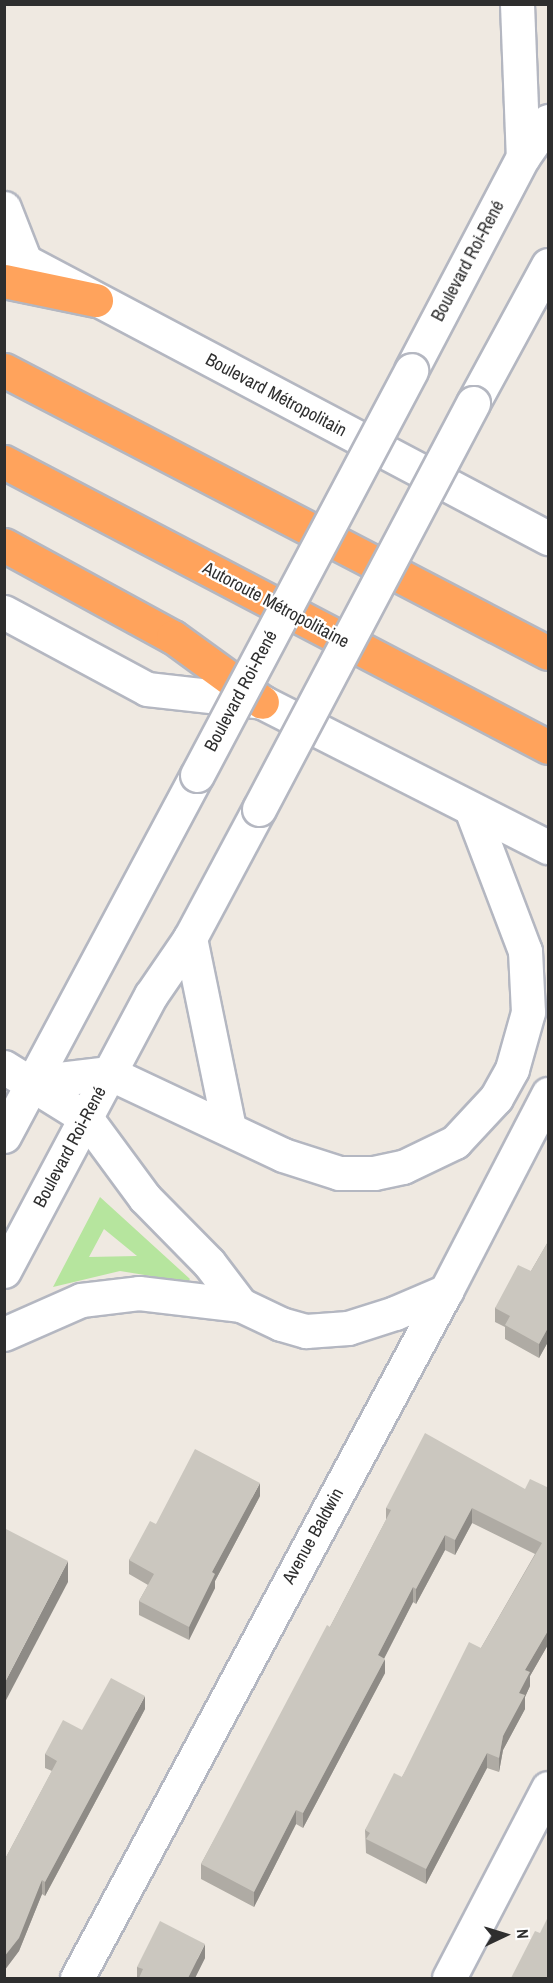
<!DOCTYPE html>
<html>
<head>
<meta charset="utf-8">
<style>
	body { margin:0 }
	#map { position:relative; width:553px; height:1983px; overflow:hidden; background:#efe9e1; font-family:"Archivo Narrow",sans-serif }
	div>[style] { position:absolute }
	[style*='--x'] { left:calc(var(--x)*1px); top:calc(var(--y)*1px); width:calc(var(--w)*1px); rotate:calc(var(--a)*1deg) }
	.green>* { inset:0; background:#b6e59e }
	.roads { filter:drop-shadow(2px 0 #b4b7c1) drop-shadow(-2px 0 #b4b7c1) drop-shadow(0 2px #b4b7c1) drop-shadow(0 -2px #b4b7c1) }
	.street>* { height:33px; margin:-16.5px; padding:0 16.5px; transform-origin:16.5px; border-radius:16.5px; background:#fff }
	.secondary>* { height:33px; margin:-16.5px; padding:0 16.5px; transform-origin:16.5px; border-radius:16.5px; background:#fff }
	.highway>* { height:33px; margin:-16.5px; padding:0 16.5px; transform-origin:16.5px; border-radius:16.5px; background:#ffa35c }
	.bridges { filter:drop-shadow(2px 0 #b4b7c1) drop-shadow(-2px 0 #b4b7c1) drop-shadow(0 2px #b4b7c1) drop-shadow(0 -2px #b4b7c1) }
	.secondary-bridge>* { height:33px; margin:-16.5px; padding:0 16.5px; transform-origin:16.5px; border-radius:16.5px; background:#fff }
	.wall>* { inset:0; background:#afaba4 }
	.shaded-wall>* { inset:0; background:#8e8b86 }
	.building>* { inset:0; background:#cbc7bf }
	span { translate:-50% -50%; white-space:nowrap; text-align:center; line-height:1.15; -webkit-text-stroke:4.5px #fff; paint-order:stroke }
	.street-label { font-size:18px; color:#2e2e2e }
	.frame { position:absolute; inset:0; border:6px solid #2e2e2e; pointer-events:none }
	.north { position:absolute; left:475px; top:1905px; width:60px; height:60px; -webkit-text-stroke:4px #fff; paint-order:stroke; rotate:86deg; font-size:16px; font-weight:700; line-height:24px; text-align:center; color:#2e2e2e }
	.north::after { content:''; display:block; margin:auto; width:21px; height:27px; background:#2e2e2e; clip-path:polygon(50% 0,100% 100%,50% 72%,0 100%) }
</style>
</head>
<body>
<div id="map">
	<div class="green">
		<div style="clip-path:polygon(evenodd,100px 1197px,190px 1279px,188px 1282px,120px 1271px,53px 1287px,100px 1197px,104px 1229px,137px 1256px,89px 1257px,104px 1229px)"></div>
	</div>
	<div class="roads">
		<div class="street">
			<div style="--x:77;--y:1978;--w:780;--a:-61.76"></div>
			<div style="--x:449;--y:1978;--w:214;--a:-62.5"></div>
		</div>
		<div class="secondary">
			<div style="--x:517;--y:4;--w:153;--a:87.8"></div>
			<div style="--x:4;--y:208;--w:55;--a:68.6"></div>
			<div style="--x:4;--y:250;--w:616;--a:27.9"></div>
			<div style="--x:411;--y:370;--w:241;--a:-62.3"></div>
			<div style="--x:523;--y:157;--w:44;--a:-55.2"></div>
			<div style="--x:473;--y:403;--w:157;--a:-61.5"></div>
			<div style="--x:4;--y:612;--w:162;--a:28.3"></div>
			<div style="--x:147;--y:689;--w:116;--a:6.4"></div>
			<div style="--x:262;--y:702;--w:321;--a:26.9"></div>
			<div style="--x:190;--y:938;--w:194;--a:78.4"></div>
			<div style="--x:4;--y:1067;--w:97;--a:31.9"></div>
			<div style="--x:86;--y:1118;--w:99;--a:53.6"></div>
			<div style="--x:145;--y:1198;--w:91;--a:45.4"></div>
			<div style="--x:209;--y:1263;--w:53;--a:52.7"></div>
			<div style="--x:34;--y:1082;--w:76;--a:-6.8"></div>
			<div style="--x:109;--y:1073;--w:192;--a:25.2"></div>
			<div style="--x:283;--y:1155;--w:59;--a:17.8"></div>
			<div style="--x:339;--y:1173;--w:35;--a:0"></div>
			<div style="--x:374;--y:1173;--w:30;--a:-12"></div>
			<div style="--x:403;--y:1167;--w:58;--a:-25.7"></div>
			<div style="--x:455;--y:1142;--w:60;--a:-47"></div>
			<div style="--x:496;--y:1098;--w:33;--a:-61"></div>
			<div style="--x:512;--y:1069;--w:59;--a:-74.3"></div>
			<div style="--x:528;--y:1012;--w:61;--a:-92.8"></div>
			<div style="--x:525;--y:951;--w:152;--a:-110.8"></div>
			<div style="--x:4;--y:1136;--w:409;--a:-61.9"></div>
			<div style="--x:4;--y:1271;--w:313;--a:-62"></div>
			<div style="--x:151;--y:995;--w:69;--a:-55.6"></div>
			<div style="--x:190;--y:938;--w:146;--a:-61.9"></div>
			<div style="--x:4;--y:1334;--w:84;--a:-23.8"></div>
			<div style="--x:81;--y:1300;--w:58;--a:-6.9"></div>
			<div style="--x:139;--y:1293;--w:103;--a:6.7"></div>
			<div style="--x:241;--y:1305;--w:44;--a:25.4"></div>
			<div style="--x:281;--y:1324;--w:26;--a:16"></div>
			<div style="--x:306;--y:1331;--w:42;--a:-4.1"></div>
			<div style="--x:348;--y:1328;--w:49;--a:-17.7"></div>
			<div style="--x:395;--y:1313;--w:56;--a:-23.3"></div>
			<div style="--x:446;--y:1291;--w:222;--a:-62.6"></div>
		</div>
		<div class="highway">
			<div style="--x:4;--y:281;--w:94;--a:11.7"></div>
			<div style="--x:4;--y:370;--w:613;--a:27.48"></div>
			<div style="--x:4;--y:462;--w:614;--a:27.65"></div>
			<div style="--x:4;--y:545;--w:192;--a:28.6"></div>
			<div style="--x:173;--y:637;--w:110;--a:36.1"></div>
		</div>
	</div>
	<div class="bridges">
		<div class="secondary-bridge">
			<div style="--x:197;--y:775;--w:458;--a:-62.1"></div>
			<div style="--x:259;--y:809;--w:459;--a:-62.2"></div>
		</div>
	</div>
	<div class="wall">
		<div style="clip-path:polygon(549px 1240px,549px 1340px,539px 1358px,505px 1339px,505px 1327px,495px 1322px,495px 1308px,531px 1271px)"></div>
		<div style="clip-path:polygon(549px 1488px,549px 1643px,530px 1676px,530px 1686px,525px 1697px,525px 1709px,503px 1750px,499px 1772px,487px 1768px,426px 1884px,366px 1853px,365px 1830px,402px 1777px,481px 1648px,535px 1554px,472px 1523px,455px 1555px,445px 1550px,416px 1604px,413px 1602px,384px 1659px,385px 1673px,303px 1828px,296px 1824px,254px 1907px,201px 1879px,201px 1864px,330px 1627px,386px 1520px,386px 1508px,525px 1489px)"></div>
		<div style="clip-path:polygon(260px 1496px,215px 1581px,215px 1588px,189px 1640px,139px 1615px,139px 1601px,148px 1585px,129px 1574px,129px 1560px,156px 1524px)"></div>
		<div style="clip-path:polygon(145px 1709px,45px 1896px,42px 1894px,19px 1951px,4px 1971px,4px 1861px,52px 1771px,45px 1768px,45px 1754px,82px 1730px)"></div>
		<div style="clip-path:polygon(205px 1958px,195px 1978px,137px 1978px,137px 1967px)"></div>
	</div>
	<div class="shaded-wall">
		<div style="clip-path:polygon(549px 1326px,549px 1340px,539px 1358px,539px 1344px)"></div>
		<div style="clip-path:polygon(260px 1483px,260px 1496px,215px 1581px,215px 1588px,189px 1640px,189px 1627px,212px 1572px)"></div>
		<div style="clip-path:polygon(472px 1508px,472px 1523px,455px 1555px,455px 1540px)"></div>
		<div style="clip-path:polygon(445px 1535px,445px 1550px,416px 1604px,416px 1589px)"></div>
		<div style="clip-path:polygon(68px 1561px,68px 1582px,4px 1704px,4px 1684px)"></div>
		<div style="clip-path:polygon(413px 1587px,413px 1602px,378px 1670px,378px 1655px)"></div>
		<div style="clip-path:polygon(549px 1629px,549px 1643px,530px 1676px,530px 1686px,525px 1697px,525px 1709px,503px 1750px,499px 1772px,499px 1758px,503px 1736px,519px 1693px,525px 1670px)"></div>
		<div style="clip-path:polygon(385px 1659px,385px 1673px,303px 1828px,303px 1813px)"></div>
		<div style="clip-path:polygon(145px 1696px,145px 1709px,45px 1896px,45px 1882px)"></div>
		<div style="clip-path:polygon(487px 1753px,487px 1768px,426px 1884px,426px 1869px)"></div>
		<div style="clip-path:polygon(296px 1810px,296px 1824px,254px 1907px,254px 1892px)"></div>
		<div style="clip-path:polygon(42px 1880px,42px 1894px,19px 1951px,4px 1971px,4px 1957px)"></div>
		<div style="clip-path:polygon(205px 1944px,205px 1958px,195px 1978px,188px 1978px)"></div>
	</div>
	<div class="building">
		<div style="clip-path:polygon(549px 1240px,549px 1326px,539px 1344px,505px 1325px,510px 1316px,495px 1308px,518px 1265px,531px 1271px)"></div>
		<div style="clip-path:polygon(425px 1433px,525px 1489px,530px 1479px,549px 1488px,549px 1629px,525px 1670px,530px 1672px,519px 1693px,525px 1695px,503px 1736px,499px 1758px,487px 1753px,426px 1869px,366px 1839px,370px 1833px,365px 1830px,394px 1773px,402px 1777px,469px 1642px,481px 1648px,542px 1543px,472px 1508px,455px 1540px,445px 1535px,416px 1589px,413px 1587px,378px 1655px,385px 1659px,303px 1813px,296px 1810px,254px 1892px,201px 1864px,327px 1625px,330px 1627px,391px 1510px,386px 1508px)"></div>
		<div style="clip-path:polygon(195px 1449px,260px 1483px,212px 1572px,215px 1574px,189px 1627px,139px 1601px,154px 1574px,129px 1560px,150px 1521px,156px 1524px)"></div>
		<div style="clip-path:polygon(4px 1528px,68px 1561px,4px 1684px)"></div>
		<div style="clip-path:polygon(111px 1678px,145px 1696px,45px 1882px,42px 1880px,19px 1938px,4px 1957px,4px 1861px,57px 1761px,45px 1754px,63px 1720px,82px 1730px)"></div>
		<div style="clip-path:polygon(549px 1915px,549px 1978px,511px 1978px,535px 1931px,540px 1933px)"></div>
		<div style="clip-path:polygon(160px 1921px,205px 1944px,188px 1978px,139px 1978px,143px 1969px,137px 1967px)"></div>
	</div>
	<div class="street-label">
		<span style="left:468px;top:261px;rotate:-62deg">Boulevard Roi-René</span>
		<span style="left:276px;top:395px;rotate:28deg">Boulevard Métropolitain</span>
		<span style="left:276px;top:605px;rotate:28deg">Autoroute Métropolitaine</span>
		<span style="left:241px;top:691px;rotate:-62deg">Boulevard Roi-René</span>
		<span style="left:70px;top:1147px;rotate:-62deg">Boulevard Roi-René</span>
		<span style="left:313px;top:1536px;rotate:-61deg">Avenue Baldwin</span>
	</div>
	<div class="frame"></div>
	<div class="north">N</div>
</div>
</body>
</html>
